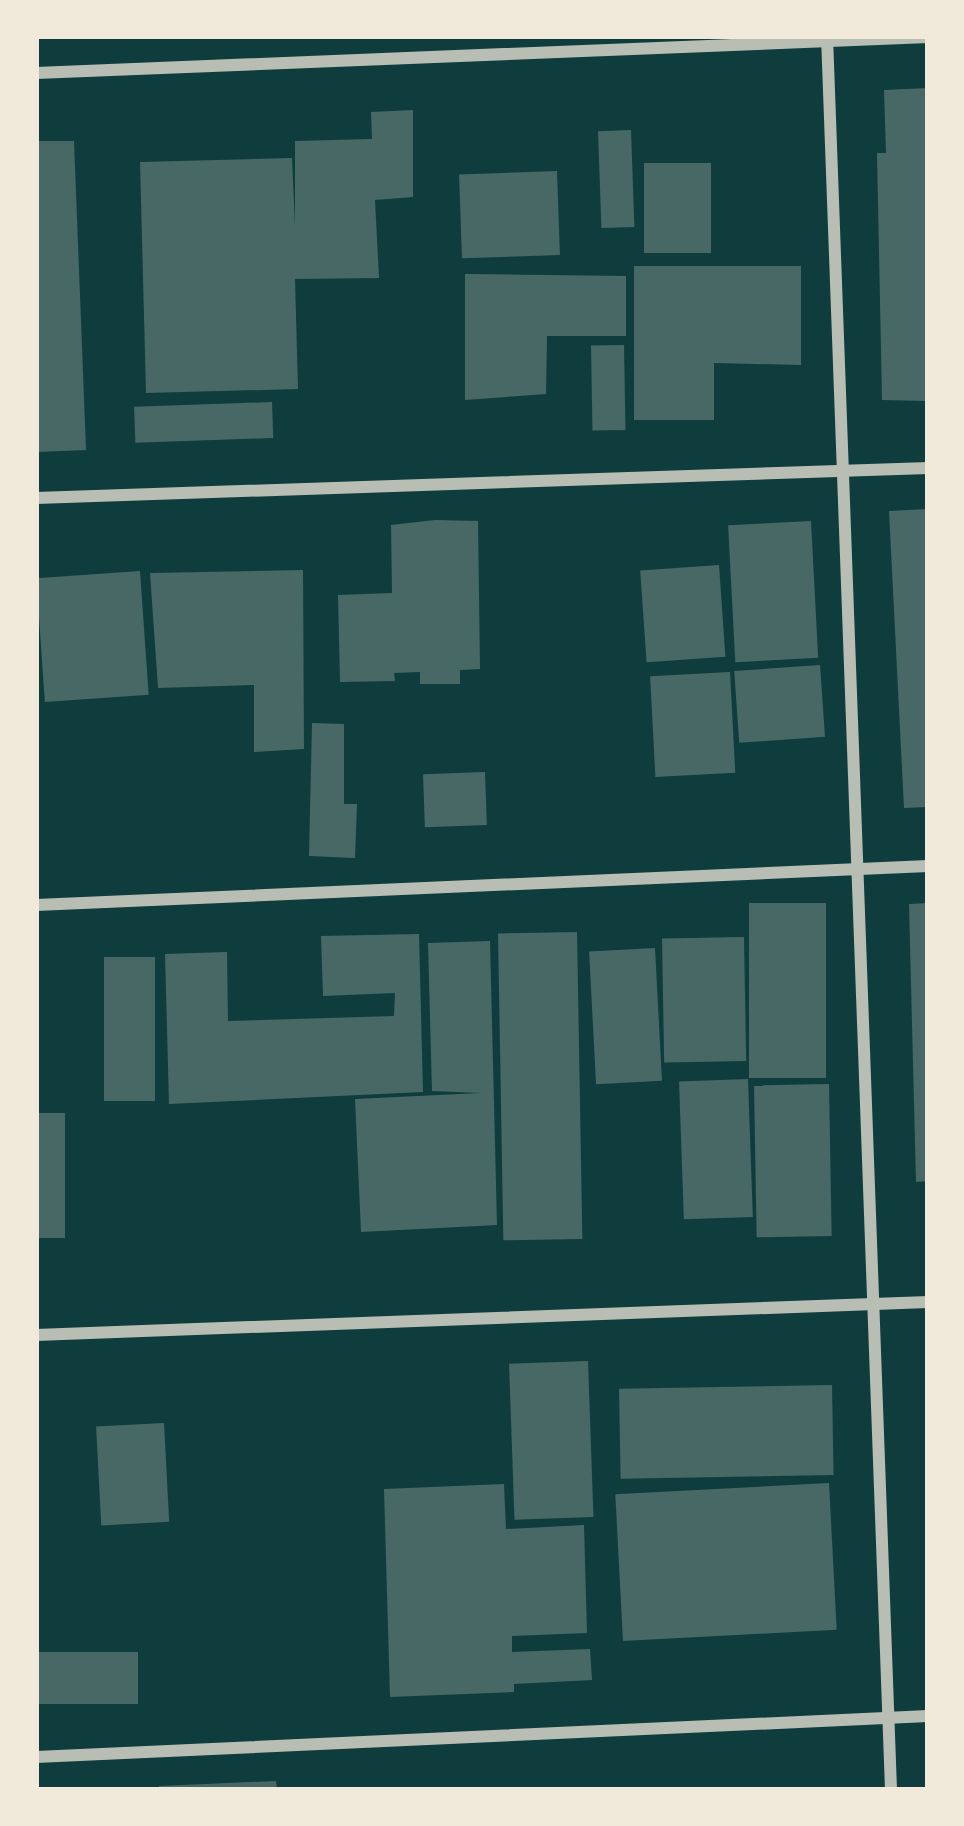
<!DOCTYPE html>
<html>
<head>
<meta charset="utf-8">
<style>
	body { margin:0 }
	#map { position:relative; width:964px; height:1826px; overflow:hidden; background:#0f3d3e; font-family:"Space Grotesk",sans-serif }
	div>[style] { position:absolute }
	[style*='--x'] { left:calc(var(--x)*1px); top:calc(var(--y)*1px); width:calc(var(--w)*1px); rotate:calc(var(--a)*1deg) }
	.building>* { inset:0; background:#486865; transform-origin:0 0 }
	.minor>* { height:12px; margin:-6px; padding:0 6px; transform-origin:6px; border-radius:6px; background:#b8beb3 }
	span { translate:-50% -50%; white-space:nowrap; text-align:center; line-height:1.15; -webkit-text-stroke:9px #f1e9da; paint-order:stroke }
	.frame { position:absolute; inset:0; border:39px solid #f1e9da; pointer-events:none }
</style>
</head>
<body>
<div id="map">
	<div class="building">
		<div style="clip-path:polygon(928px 88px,928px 401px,882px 400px,877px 153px,886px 153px,884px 90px)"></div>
		<div style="clip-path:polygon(413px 110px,413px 197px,375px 200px,379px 278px,295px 279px,298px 389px,146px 393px,140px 162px,292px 158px,295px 226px,295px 141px,372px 139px,371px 112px)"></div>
		<div style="left:631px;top:130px;width:97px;height:33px;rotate:88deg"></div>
		<div style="clip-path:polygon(36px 141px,74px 141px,86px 450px,36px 452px)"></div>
		<div style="left:644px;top:163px;width:67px;height:90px"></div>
		<div style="left:557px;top:171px;width:84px;height:98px;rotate:88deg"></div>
		<div style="clip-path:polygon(634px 266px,801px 266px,801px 365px,714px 363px,714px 420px,634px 420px)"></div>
		<div style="clip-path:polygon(465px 274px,626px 276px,626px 336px,547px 336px,546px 394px,465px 400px)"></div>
		<div style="left:624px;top:345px;width:85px;height:33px;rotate:89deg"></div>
		<div style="left:272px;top:402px;width:36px;height:138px;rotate:88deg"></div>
		<div style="clip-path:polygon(928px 509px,928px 807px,904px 808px,889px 511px)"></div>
		<div style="clip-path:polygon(435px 520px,478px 521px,480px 669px,460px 670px,460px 684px,420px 684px,420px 672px,394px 673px,395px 681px,340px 682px,338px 595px,392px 593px,391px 525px)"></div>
		<div style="left:811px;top:521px;width:137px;height:83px;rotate:87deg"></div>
		<div style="left:719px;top:565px;width:92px;height:79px;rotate:86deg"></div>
		<div style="clip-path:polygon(303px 570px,304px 749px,254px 752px,254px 685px,158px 688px,150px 573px)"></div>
		<div style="left:140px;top:571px;width:124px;height:104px;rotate:86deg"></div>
		<div style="left:820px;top:665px;width:72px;height:86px;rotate:86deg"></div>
		<div style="left:730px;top:672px;width:101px;height:80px;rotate:87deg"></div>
		<div style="clip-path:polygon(312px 723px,344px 724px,344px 804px,357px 804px,355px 858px,309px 856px)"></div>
		<div style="left:485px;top:772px;width:53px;height:62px;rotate:88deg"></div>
		<div style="left:749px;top:903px;width:77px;height:175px"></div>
		<div style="clip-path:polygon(928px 903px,928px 1181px,916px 1182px,909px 904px)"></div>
		<div style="left:577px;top:932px;width:307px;height:79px;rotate:89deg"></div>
		<div style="clip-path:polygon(419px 934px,423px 1092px,169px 1104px,165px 954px,227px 952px,228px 1021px,394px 1016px,395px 993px,323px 996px,321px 936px)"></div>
		<div style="left:744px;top:937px;width:124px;height:82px;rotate:89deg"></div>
		<div style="clip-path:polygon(490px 941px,497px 1225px,361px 1232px,355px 1099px,481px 1093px,432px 1091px,428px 943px)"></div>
		<div style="left:655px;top:948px;width:133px;height:66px;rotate:87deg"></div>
		<div style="left:104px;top:957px;width:51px;height:144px"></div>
		<div style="left:748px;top:1079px;width:138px;height:69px;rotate:88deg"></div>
		<div style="left:829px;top:1084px;width:152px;height:75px;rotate:89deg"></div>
		<div style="left:36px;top:1113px;width:29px;height:125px"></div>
		<div style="left:588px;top:1361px;width:156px;height:79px;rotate:88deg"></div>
		<div style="left:832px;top:1385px;width:90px;height:213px;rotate:89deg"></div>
		<div style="left:164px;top:1423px;width:99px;height:68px;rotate:87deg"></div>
		<div style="left:829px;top:1483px;width:147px;height:214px;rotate:87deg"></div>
		<div style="clip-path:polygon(504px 1484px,506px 1529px,584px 1525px,587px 1633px,512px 1636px,512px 1652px,590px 1649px,592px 1680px,514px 1684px,514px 1692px,390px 1697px,384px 1489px)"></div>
		<div style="left:138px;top:1652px;width:52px;height:102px;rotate:90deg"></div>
		<div style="clip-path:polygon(276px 1781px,277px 1790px,159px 1790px,159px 1786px)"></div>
	</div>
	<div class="minor">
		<div style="--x:827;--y:36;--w:1755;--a:87.91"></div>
		<div style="--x:36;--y:73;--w:893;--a:-2.31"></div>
		<div style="--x:36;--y:498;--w:893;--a:-1.93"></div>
		<div style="--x:36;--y:905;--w:893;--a:-2.5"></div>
		<div style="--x:36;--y:1335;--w:893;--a:-2.12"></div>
		<div style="--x:36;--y:1757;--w:893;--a:-2.63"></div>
	</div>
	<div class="frame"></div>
</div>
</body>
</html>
